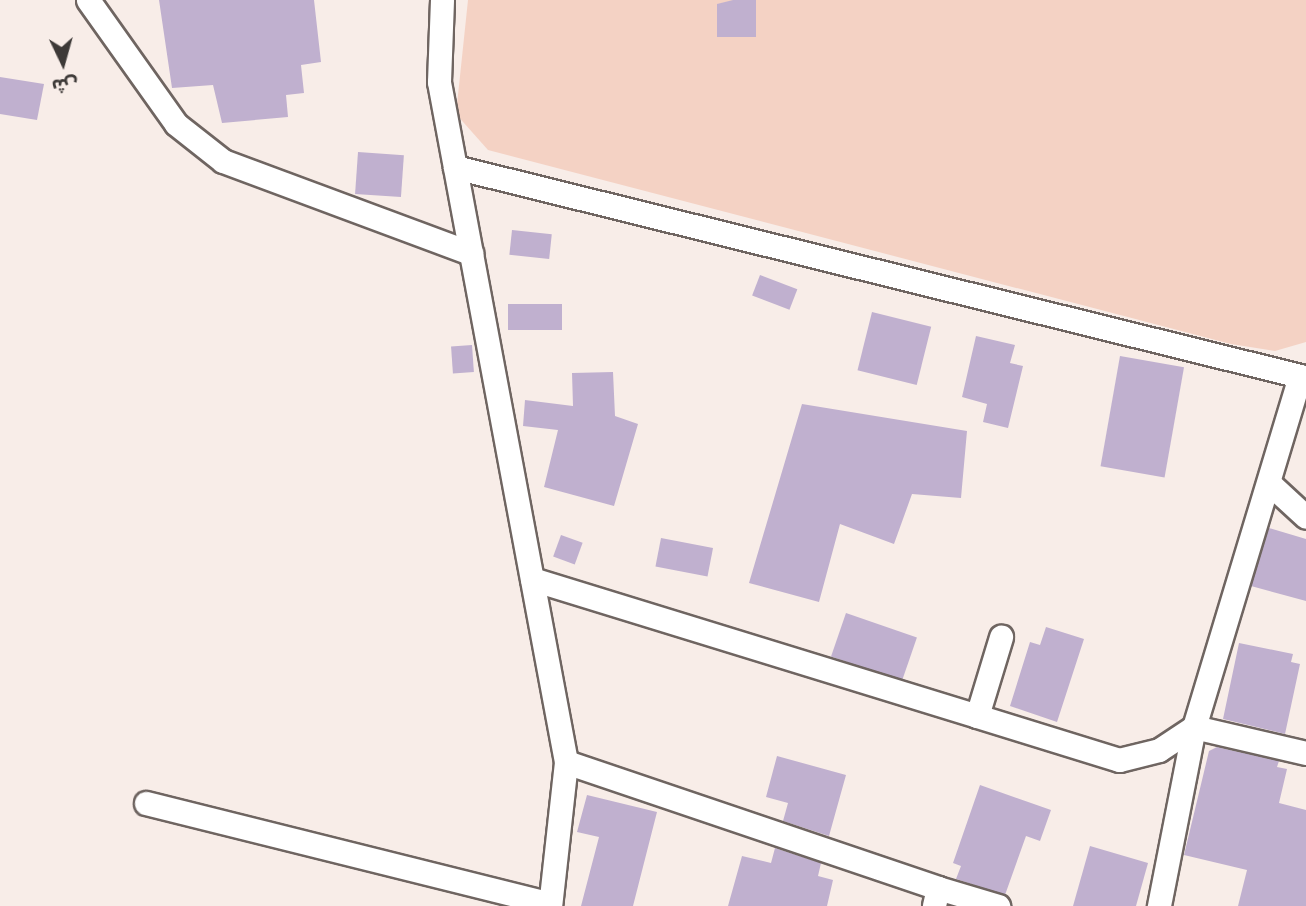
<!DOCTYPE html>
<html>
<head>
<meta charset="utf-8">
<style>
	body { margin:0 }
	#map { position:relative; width:1306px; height:906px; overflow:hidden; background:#f8ede8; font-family:"Alegreya Sans","Noto Sans Arabic",sans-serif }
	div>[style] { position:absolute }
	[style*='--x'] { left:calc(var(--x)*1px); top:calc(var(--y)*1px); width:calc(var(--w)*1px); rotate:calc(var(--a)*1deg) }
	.green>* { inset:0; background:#f4d2c4 }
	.building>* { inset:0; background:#c0b0cf; transform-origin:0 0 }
	.roads { filter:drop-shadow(2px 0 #6f6561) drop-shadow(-2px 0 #6f6561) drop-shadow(0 2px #6f6561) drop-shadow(0 -2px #6f6561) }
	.minor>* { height:23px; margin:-11.5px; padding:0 11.5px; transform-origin:11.5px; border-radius:11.5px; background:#fff }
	span { translate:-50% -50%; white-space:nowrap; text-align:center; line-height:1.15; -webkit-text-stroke:6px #f8ede8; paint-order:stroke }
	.north { position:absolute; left:28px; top:28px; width:70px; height:70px; -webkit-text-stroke:5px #f8ede8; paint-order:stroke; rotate:175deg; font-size:19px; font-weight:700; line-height:28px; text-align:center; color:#3d3937 }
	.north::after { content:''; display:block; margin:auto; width:24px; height:32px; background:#3d3937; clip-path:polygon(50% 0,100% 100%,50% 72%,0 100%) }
</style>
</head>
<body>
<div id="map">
	<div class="green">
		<div style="clip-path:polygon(468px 0,1306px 0,1306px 342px,1275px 351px,1231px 344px,488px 150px,456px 114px)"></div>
	</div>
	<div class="building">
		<div style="clip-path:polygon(159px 0,314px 0,321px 62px,301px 65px,304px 93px,286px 95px,288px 117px,222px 123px,213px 85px,172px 88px)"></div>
		<div style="clip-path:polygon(733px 0,756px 0,756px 37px,717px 37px,717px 4px)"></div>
		<div style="clip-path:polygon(0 77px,44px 84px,37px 120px,0 114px)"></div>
		<div style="left:358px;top:152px;width:46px;height:42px;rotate:4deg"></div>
		<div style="left:512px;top:230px;width:40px;height:25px;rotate:6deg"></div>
		<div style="left:760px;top:275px;width:40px;height:22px;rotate:21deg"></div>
		<div style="left:508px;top:304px;width:54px;height:26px"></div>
		<div style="left:872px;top:312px;width:61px;height:60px;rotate:14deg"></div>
		<div style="clip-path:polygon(976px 336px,1015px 345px,1010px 363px,1023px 366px,1008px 428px,983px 422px,987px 404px,962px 397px)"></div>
		<div style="left:472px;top:345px;width:27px;height:21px;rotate:86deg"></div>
		<div style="left:1120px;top:356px;width:65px;height:112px;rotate:10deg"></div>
		<div style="clip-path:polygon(613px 372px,615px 416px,638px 424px,614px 506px,544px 487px,558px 430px,523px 426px,525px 400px,573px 406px,572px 373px)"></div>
		<div style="clip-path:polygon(802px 404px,967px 431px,961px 498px,912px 494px,894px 544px,840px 524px,819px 602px,749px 583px)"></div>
		<div style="clip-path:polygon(1269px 528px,1306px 539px,1306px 601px,1251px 586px)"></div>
		<div style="left:561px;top:535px;width:23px;height:23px;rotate:20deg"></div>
		<div style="left:661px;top:538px;width:53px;height:29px;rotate:11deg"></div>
		<div style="left:846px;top:613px;width:75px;height:46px;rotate:19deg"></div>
		<div style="clip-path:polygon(1046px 627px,1084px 639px,1057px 722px,1010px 706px,1030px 642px,1040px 645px)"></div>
		<div style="clip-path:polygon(1239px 643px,1293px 654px,1291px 662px,1300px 664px,1285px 734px,1223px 719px)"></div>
		<div style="clip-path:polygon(1217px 747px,1279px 761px,1277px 767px,1287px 769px,1279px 803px,1306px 810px,1306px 906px,1238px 906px,1247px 870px,1184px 855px,1209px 751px)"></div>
		<div style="clip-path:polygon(777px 756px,846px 775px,829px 836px,783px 821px,788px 803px,766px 797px)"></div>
		<div style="clip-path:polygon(980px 785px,1051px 810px,1040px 841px,1026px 836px,1005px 895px,956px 879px,961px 866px,953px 863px)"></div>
		<div style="clip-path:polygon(587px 795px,657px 812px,633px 906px,581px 906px,599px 837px,577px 832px)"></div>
		<div style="clip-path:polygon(1090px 846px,1148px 863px,1136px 906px,1073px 906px)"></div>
		<div style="clip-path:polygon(775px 848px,821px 863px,818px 876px,833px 880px,827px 906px,728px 906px,742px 856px,771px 863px)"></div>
	</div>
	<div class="roads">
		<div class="minor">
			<div style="--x:88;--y:0;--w:152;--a:54.6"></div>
			<div style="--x:176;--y:124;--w:60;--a:38.2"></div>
			<div style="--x:223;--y:161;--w:265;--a:20.4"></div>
			<div style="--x:442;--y:0;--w:82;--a:92.1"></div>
			<div style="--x:439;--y:82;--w:692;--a:79.42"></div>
			<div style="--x:566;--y:762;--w:145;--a:96.3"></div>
			<div style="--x:455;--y:167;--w:870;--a:13.89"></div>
			<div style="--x:1300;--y:376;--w:367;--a:106.8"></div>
			<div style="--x:1194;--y:727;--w:182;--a:101.1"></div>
			<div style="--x:1269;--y:483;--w:50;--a:42.6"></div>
			<div style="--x:532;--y:579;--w:466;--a:17.1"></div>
			<div style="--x:977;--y:716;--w:83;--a:-73.1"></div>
			<div style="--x:977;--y:716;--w:149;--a:17.2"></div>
			<div style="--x:1119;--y:760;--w:41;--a:-14"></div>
			<div style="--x:1159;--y:750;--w:42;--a:-33.3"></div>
			<div style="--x:1194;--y:727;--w:115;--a:13.1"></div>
			<div style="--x:566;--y:762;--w:393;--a:18.7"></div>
			<div style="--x:938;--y:888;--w:18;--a:103"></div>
			<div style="--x:146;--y:803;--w:416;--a:14"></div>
			<div style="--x:938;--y:888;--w:63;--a:16.7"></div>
		</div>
	</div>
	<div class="north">ش</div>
</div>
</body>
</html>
